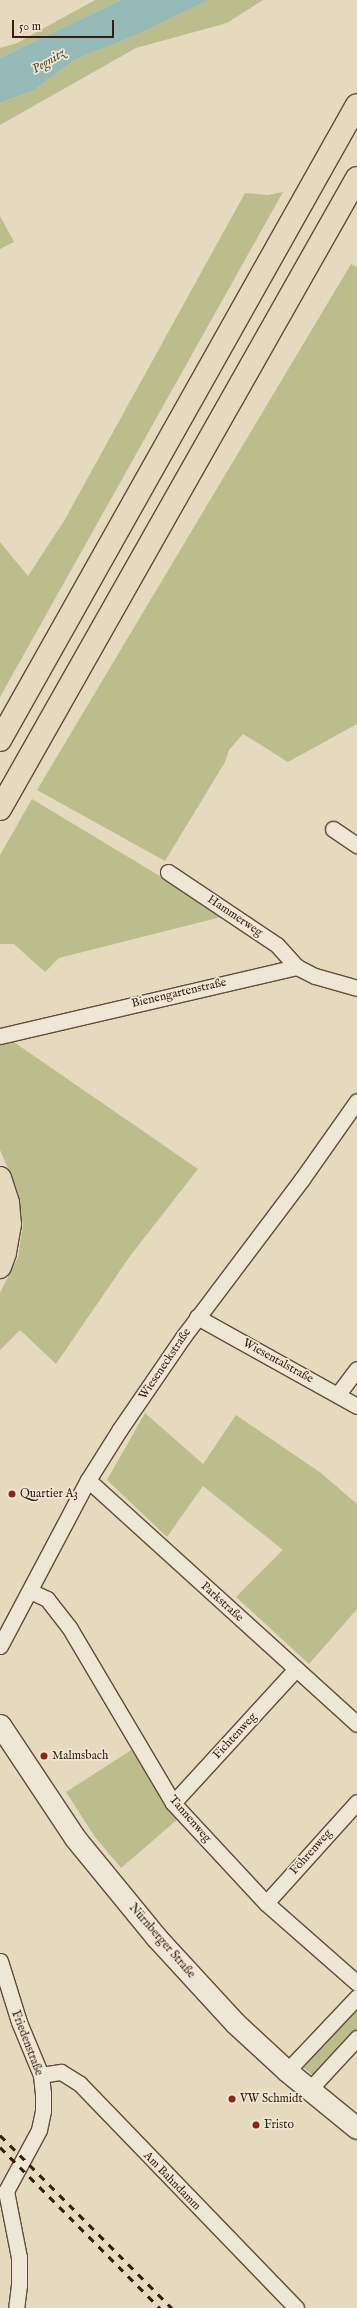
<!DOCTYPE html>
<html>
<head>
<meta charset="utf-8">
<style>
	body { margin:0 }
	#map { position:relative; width:357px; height:2308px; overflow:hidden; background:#e5dabe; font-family:"IM FELL English",serif }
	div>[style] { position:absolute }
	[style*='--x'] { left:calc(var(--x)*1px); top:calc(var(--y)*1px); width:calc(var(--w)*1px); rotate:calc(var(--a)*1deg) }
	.green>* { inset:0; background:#bcbd8c }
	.water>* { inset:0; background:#96bab7 }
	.roads { filter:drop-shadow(1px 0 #634c3b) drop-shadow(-1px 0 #634c3b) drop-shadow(0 1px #634c3b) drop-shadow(0 -1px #634c3b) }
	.street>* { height:15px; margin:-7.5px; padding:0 7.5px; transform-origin:7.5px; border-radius:7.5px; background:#eee7d5 }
	.secondary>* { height:21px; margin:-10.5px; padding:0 10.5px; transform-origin:10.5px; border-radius:10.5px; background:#eee7d5 }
	.highway>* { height:22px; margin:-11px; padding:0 11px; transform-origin:11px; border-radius:11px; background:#e5dabe }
	.rail>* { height:3px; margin-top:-1.5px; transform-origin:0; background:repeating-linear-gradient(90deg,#381c0f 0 7px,transparent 0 14px) }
	.dots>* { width:11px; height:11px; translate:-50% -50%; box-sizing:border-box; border:2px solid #eee7d5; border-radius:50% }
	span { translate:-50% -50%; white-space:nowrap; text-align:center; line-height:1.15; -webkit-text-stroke:3.5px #eee7d5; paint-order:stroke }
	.street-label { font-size:12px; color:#381c0f }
	.poi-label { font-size:12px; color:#381c0f }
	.left { translate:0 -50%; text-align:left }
	.water-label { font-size:13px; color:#544b41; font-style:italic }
	.scale { position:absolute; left:12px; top:20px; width:102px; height:18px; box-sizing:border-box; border:2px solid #381c0f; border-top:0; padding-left:5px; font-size:12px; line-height:14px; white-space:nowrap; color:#381c0f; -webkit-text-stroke:3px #eee7d5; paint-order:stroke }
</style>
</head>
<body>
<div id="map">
	<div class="green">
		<div style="clip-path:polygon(95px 0,121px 0,0 58px,0 48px,17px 43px)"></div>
		<div style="clip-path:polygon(209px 0,263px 0,227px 23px,136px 48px,0 125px,0 103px,34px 90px,75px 60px,137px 35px)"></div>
		<div style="clip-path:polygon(283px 192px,0 697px,0 542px,28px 576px,64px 521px,245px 193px,268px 195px)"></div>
		<div style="clip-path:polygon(0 216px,14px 242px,0 249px)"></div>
		<div style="clip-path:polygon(351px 264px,357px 267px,357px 724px,288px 762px,243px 734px,229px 750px,225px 762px,165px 861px,37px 790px)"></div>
		<div style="clip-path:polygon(32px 799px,163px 878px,221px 917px,59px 958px,45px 972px,14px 944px,0 944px,0 855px)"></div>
		<div style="clip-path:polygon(8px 1038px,198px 1169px,130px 1256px,56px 1364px,20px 1330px,0 1350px,0 1293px,18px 1257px,23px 1225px,17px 1189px,0 1150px,0 1040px)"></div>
		<div style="clip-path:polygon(145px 1413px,203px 1464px,236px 1415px,321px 1473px,357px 1504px,357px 1609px,309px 1664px,236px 1597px,283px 1550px,203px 1486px,167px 1537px,107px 1480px)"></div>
		<div style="clip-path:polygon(136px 1747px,179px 1818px,121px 1868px,95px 1837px,66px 1792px)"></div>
		<div style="clip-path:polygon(357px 2007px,357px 2034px,316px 2078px,303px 2067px)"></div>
	</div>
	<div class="water">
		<div style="clip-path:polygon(121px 0,209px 0,137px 35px,75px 60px,34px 90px,0 103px,0 58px)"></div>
	</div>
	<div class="roads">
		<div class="street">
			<div style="--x:333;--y:829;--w:29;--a:34"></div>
			<div style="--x:168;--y:872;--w:131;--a:33.8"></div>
			<div style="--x:277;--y:945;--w:30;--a:48"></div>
			<div style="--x:297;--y:967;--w:20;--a:27"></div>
			<div style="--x:315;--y:976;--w:44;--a:15.9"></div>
			<div style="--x:0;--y:1036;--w:305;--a:-13.1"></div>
			<div style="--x:197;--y:1317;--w:183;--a:29.1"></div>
			<div style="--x:338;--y:1394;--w:31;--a:-53"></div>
			<div style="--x:88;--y:1480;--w:363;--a:42.2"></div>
			<div style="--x:30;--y:1591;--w:19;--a:25"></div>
			<div style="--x:47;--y:1599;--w:36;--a:52"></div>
			<div style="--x:69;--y:1627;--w:204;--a:59.4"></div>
			<div style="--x:173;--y:1803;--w:137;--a:47.1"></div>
			<div style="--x:266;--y:1903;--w:121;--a:41.3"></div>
			<div style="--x:0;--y:1646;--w:188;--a:-62.1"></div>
			<div style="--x:88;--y:1480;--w:60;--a:-57.9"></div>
			<div style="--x:120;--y:1429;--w:112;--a:-55.6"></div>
			<div style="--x:183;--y:1337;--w:198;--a:-53"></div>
			<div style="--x:302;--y:1179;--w:95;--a:-54.8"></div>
			<div style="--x:173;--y:1803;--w:182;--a:-47.5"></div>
			<div style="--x:266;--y:1903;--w:136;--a:-48"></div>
			<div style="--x:0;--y:1961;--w:64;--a:72.7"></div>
			<div style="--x:19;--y:2022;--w:57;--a:67.5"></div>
			<div style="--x:41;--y:2075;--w:18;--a:84"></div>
			<div style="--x:43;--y:2093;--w:18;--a:90"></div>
			<div style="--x:43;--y:2111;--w:19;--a:102"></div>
			<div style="--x:39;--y:2130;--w:69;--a:118.4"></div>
			<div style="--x:6;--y:2191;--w:67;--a:78.9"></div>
			<div style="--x:19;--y:2257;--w:28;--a:90"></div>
			<div style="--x:19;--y:2285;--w:23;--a:97"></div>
			<div style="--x:287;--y:2071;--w:102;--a:-46.6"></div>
			<div style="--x:41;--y:2075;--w:20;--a:-9"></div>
			<div style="--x:61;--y:2072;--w:22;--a:32"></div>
			<div style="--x:80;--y:2084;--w:311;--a:46"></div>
			<div style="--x:309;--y:2090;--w:71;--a:-47.3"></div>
		</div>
		<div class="secondary">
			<div style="--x:0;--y:1725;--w:136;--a:56.4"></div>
			<div style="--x:75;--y:1838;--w:128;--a:50.7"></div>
			<div style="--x:156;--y:1937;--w:117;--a:47.4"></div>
			<div style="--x:235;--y:2023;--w:71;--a:42.7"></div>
			<div style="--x:287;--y:2071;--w:90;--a:39.2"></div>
		</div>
		<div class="highway">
			<div style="--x:0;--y:740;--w:728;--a:-60.66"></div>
			<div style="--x:0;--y:809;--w:725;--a:-60.5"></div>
			<div style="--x:0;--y:1178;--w:26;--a:72"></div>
			<div style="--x:8;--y:1203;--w:21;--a:85"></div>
			<div style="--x:10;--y:1224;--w:29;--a:100"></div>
			<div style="--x:5;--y:1253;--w:15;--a:110"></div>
		</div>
	</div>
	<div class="rail">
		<div style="--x:0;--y:2135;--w:244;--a:45.2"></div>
		<div style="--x:0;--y:2147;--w:227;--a:45.2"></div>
	</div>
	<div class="dots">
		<div style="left:12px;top:1494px;background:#8f2418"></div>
		<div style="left:44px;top:1756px;background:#8f2418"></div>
		<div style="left:232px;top:2099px;background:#8f2418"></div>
		<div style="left:256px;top:2125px;background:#8f2418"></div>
	</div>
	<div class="street-label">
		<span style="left:235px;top:916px;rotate:34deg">Hammerweg</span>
		<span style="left:179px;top:993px;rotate:-13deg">Bienengartenstraße</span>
		<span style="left:278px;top:1361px;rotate:29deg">Wiesentalstraße</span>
		<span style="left:165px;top:1364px;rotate:-56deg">Wieseneckstraße</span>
		<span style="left:222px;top:1602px;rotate:42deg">Parkstraße</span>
		<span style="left:235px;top:1736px;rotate:-47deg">Fichtenweg</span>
		<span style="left:190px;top:1819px;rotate:49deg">Tannenweg</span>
		<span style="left:311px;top:1852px;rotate:-48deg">Föhrenweg</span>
		<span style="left:162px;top:1941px;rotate:49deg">Nürnberger Straße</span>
		<span style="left:27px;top:2043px;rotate:69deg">Friedenstraße</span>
		<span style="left:172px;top:2181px;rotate:46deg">Am Bahndamm</span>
	</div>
	<div class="poi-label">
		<span class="left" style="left:20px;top:1494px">Quartier A3</span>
		<span class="left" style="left:52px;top:1756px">Malmsbach</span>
		<span class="left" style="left:240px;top:2099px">VW Schmidt</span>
		<span class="left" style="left:264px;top:2125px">Fristo</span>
	</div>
	<div class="water-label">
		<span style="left:49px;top:62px;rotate:-31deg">Pegnitz</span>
	</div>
	<div class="scale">50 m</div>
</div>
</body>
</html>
